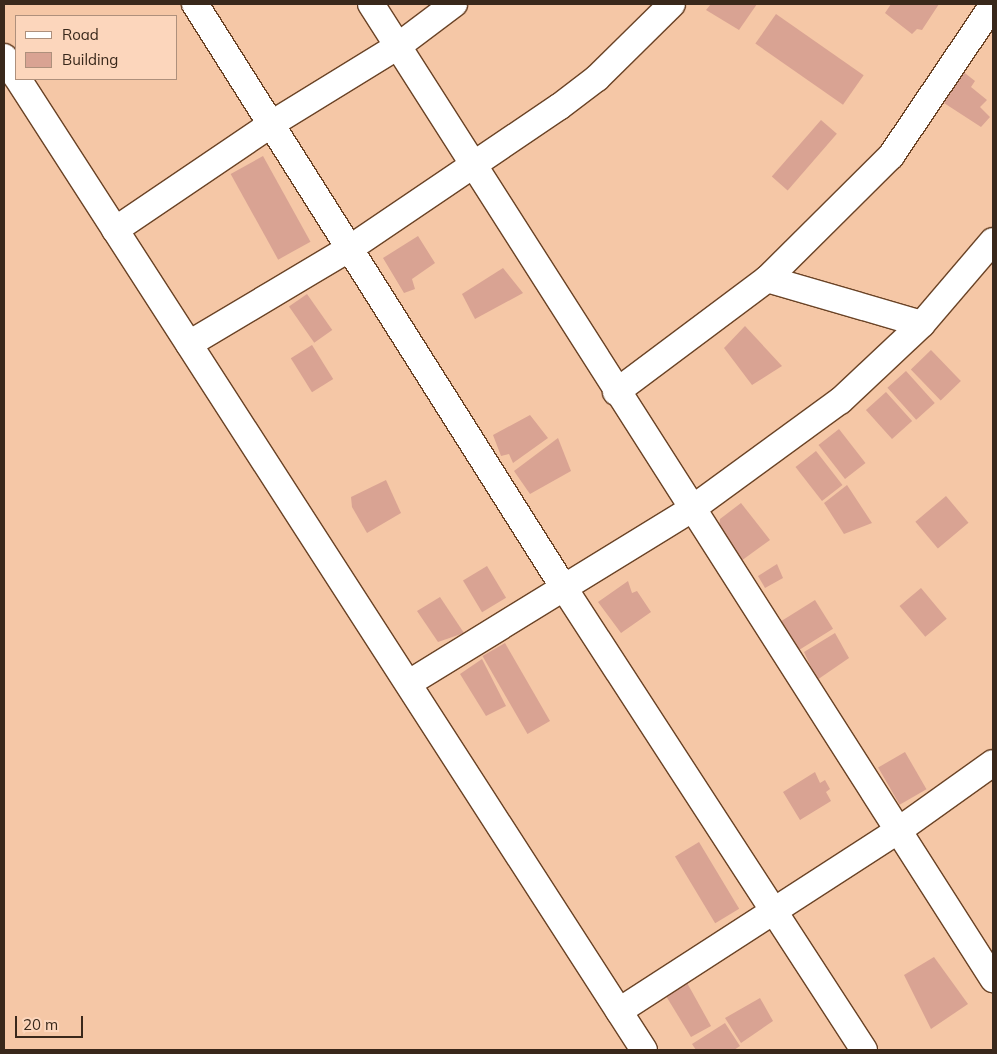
<!DOCTYPE html>
<html>
<head>
<meta charset="utf-8">
<style>
	body { margin:0 }
	#map { position:relative; width:997px; height:1054px; overflow:hidden; background:#f5c7a6; font-family:Mulish,sans-serif }
	div>[style] { position:absolute }
	[style*='--x'] { left:calc(var(--x)*1px); top:calc(var(--y)*1px); width:calc(var(--w)*1px); rotate:calc(var(--a)*1deg) }
	.building>* { inset:0; background:#d9a393; transform-origin:0 0 }
	.roads { filter:drop-shadow(1px 0 #6a4326) drop-shadow(-1px 0 #6a4326) drop-shadow(0 1px #6a4326) drop-shadow(0 -1px #6a4326) }
	.minor>* { height:26px; margin:-13px; padding:0 13px; transform-origin:13px; border-radius:13px; background:#fff }
	span { translate:-50% -50%; white-space:nowrap; text-align:center; line-height:1.15; -webkit-text-stroke:4px #fcd6bc; paint-order:stroke }
	.frame { position:absolute; inset:0; border:5px solid #39281b; pointer-events:none }
	.legend { position:absolute; left:15px; top:15px; width:162px; height:65px; box-sizing:border-box; background:#fcd6bc; border:1px solid #ae907c; margin:0; padding:6px 9px; list-style:none; font-size:15px; color:#39281b }
	.legend li { display:flex; align-items:center; gap:10px; height:25px }
	.legend b { width:25px; border:1px solid #ae907c }
	.scale { position:absolute; left:15px; top:1016px; width:68px; height:22px; box-sizing:border-box; border:2px solid #39281b; border-top:0; padding-left:6px; font-size:15px; line-height:18px; white-space:nowrap; color:#39281b; -webkit-text-stroke:4px #fcd6bc; paint-order:stroke }
</style>
</head>
<body>
<div id="map">
	<div class="building">
		<div style="clip-path:polygon(711px 4px,757px 4px,739px 30px,706px 10px)"></div>
		<div style="clip-path:polygon(891px 4px,939px 4px,922px 30px,917px 29px,912px 34px,885px 13px)"></div>
		<div style="left:776px;top:14px;width:107px;height:36px;rotate:35deg"></div>
		<div style="clip-path:polygon(961px 70px,975px 81px,971px 87px,987px 100px,980px 107px,990px 117px,981px 127px,944px 103px,950px 93px,945px 88px)"></div>
		<div style="left:821px;top:120px;width:21px;height:75px;rotate:41deg"></div>
		<div style="left:263px;top:156px;width:98px;height:37px;rotate:61deg"></div>
		<div style="clip-path:polygon(418px 236px,435px 263px,412px 279px,415px 289px,404px 293px,383px 258px)"></div>
		<div style="clip-path:polygon(503px 268px,523px 293px,475px 319px,462px 294px)"></div>
		<div style="left:307px;top:294px;width:44px;height:22px;rotate:55deg"></div>
		<div style="clip-path:polygon(745px 326px,782px 366px,752px 385px,724px 348px)"></div>
		<div style="left:312px;top:345px;width:40px;height:25px;rotate:58deg"></div>
		<div style="left:931px;top:350px;width:43px;height:28px;rotate:46deg"></div>
		<div style="left:906px;top:371px;width:43px;height:25px;rotate:48deg"></div>
		<div style="left:886px;top:392px;width:39px;height:27px;rotate:48deg"></div>
		<div style="clip-path:polygon(530px 415px,548px 438px,513px 463px,509px 454px,501px 456px,493px 435px)"></div>
		<div style="left:839px;top:429px;width:43px;height:26px;rotate:52deg"></div>
		<div style="clip-path:polygon(558px 438px,571px 471px,530px 494px,514px 471px)"></div>
		<div style="left:816px;top:451px;width:43px;height:26px;rotate:52deg"></div>
		<div style="clip-path:polygon(386px 480px,401px 513px,367px 533px,352px 507px,351px 497px)"></div>
		<div style="clip-path:polygon(847px 485px,872px 523px,844px 534px,824px 503px)"></div>
		<div style="left:946px;top:496px;width:35px;height:40px;rotate:50deg"></div>
		<div style="clip-path:polygon(741px 503px,770px 540px,741px 561px,719px 527px,720px 519px)"></div>
		<div style="clip-path:polygon(777px 564px,783px 578px,765px 588px,758px 576px)"></div>
		<div style="left:487px;top:566px;width:37px;height:28px;rotate:59deg"></div>
		<div style="clip-path:polygon(628px 581px,632px 593px,637px 591px,651px 612px,621px 633px,598px 602px)"></div>
		<div style="left:921px;top:588px;width:40px;height:28px;rotate:50deg"></div>
		<div style="clip-path:polygon(440px 597px,464px 633px,438px 642px,417px 611px)"></div>
		<div style="left:815px;top:600px;width:34px;height:41px;rotate:58deg"></div>
		<div style="clip-path:polygon(835px 633px,849px 658px,817px 680px,804px 652px)"></div>
		<div style="left:505px;top:643px;width:90px;height:26px;rotate:60deg"></div>
		<div style="clip-path:polygon(482px 659px,506px 706px,486px 716px,460px 674px)"></div>
		<div style="left:905px;top:752px;width:43px;height:31px;rotate:60deg"></div>
		<div style="clip-path:polygon(815px 772px,820px 783px,825px 780px,830px 789px,826px 792px,831px 801px,800px 820px,783px 792px)"></div>
		<div style="left:699px;top:842px;width:78px;height:28px;rotate:59deg"></div>
		<div style="clip-path:polygon(934px 957px,968px 1004px,931px 1029px,904px 975px)"></div>
		<div style="clip-path:polygon(686px 981px,711px 1026px,691px 1037px,666px 996px)"></div>
		<div style="clip-path:polygon(760px 998px,773px 1021px,741px 1043px,725px 1018px)"></div>
		<div style="clip-path:polygon(725px 1023px,740px 1046px,734px 1050px,696px 1050px,692px 1044px)"></div>
	</div>
	<div class="roads">
		<div class="minor">
			<div style="--x:195;--y:4;--w:691;--a:57.71"></div>
			<div style="--x:564;--y:588;--w:551;--a:57"></div>
			<div style="--x:371;--y:4;--w:1157;--a:57.46"></div>
			<div style="--x:4;--y:57;--w:22;--a:58"></div>
			<div style="--x:18;--y:79;--w:1155;--a:57.19"></div>
			<div style="--x:115;--y:230;--w:191;--a:-34.1"></div>
			<div style="--x:273;--y:123;--w:147;--a:-31.6"></div>
			<div style="--x:398;--y:46;--w:70;--a:-36.9"></div>
			<div style="--x:767;--y:279;--w:161;--a:16.2"></div>
			<div style="--x:189;--y:344;--w:190;--a:-30.8"></div>
			<div style="--x:352;--y:247;--w:250;--a:-34.1"></div>
			<div style="--x:559;--y:107;--w:48;--a:-37.3"></div>
			<div style="--x:597;--y:78;--w:105;--a:-44.6"></div>
			<div style="--x:616;--y:392;--w:189;--a:-36.8"></div>
			<div style="--x:767;--y:279;--w:175;--a:-44.8"></div>
			<div style="--x:891;--y:156;--w:182;--a:-56"></div>
			<div style="--x:409;--y:683;--w:334;--a:-31.6"></div>
			<div style="--x:693;--y:508;--w:182;--a:-36.1"></div>
			<div style="--x:840;--y:401;--w:112;--a:-43.2"></div>
			<div style="--x:922;--y:324;--w:109;--a:-49.5"></div>
			<div style="--x:619;--y:1011;--w:333;--a:-32.9"></div>
			<div style="--x:899;--y:830;--w:115;--a:-35.5"></div>
		</div>
	</div>
	<div class="frame"></div>
	<ul class="legend">
	<li><b style="height:6px;background:#fff"></b>Road</li>
	<li><b style="height:14px;background:#d9a393"></b>Building</li>
	</ul>
	<div class="scale">20 m</div>
</div>
</body>
</html>
